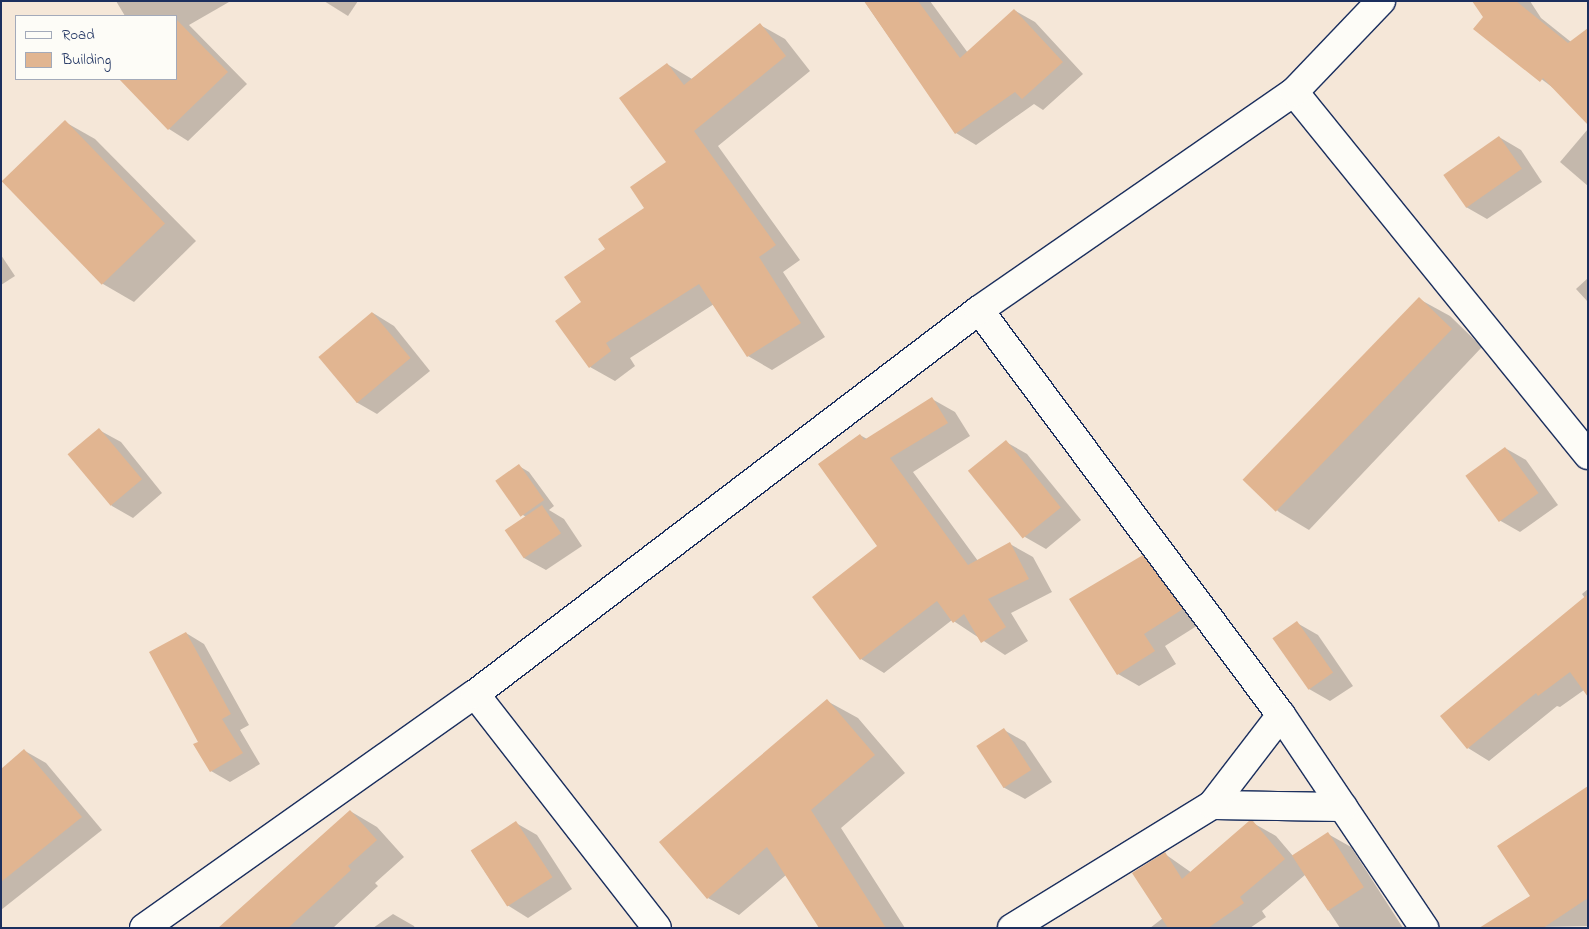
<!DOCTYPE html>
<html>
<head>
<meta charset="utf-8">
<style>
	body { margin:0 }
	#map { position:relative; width:1589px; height:929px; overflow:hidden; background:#f5e7d8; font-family:"Indie Flower",sans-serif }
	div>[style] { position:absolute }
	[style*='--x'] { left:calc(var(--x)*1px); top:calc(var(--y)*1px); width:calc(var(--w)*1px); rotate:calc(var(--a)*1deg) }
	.shadow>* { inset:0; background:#0003 }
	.building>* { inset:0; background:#e1b591; transform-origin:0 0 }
	.roads { filter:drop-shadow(1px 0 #1b2f5e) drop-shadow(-1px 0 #1b2f5e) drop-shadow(0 1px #1b2f5e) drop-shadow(0 -1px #1b2f5e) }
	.minor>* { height:28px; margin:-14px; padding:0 14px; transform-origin:14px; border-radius:14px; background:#fdfcf7 }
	span { translate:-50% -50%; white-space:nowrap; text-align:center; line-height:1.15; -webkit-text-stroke:4px #fdfcf7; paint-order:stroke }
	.frame { position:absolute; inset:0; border:2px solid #1b2f5e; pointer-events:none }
	.legend { position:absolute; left:15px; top:15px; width:162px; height:65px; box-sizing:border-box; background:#fdfcf7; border:1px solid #a3aaba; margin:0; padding:6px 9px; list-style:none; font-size:15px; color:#1b2f5e }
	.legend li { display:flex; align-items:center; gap:10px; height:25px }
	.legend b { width:25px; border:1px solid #a3aaba }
</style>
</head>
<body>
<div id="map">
	<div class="shadow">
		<div style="clip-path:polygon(116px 1px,229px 2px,189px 25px,247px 84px,188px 141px,169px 129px,126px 84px,132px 79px,176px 79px,176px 16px,125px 16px)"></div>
		<div style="clip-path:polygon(324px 1px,358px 1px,348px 16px)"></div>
		<div style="clip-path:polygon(864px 1px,930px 1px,968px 53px,1014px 10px,1035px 22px,1083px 74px,1043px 110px,1034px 104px,976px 145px,956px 133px)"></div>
		<div style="clip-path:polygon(1473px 1px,1530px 1px,1541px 18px,1571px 42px,1556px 90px,1475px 29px,1484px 18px)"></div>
		<div style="clip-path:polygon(760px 25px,785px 39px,810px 71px,718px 146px,800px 260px,783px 272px,825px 337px,772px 370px,748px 356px,714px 304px,630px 358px,635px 366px,615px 381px,590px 367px,583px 302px,607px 250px,646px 208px,668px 162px,667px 64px,692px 79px)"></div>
		<div style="clip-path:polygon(65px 122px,95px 139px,196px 241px,134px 302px,103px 284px)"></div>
		<div style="clip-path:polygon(1588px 129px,1588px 186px,1560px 162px)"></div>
		<div style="clip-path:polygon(1499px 137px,1521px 150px,1542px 182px,1487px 219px,1466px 207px)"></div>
		<div style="clip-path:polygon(1px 255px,15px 276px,1px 285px)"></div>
		<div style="clip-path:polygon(1588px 278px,1588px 302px,1576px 289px)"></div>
		<div style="clip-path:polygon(1419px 299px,1450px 316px,1482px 347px,1309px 530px,1279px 512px,1246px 482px)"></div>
		<div style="clip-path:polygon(373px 313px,394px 326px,430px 371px,377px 414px,356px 402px)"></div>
		<div style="clip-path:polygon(932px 399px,955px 412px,970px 436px,913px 472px,978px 561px,1010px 544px,1033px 557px,1052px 592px,1011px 613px,1028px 641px,1005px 655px,952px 620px,884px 673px,861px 659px,814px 597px,879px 546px,860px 435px,867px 439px)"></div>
		<div style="clip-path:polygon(99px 430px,121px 442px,162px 493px,133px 518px,112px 506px,69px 455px)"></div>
		<div style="clip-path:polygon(1006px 442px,1027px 454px,1081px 520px,1046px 549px,1025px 537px)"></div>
		<div style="clip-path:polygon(1505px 448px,1526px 460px,1558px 505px,1520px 532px,1499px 520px)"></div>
		<div style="clip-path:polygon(519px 466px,529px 472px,554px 506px,549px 510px,564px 519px,582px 546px,546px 570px,524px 558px,526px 517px,523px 515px)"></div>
		<div style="clip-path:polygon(1143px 557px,1164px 569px,1203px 622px,1165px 646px,1176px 664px,1139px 686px,1118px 674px)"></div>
		<div style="clip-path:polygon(1588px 589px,1588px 695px,1584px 690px,1560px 707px,1557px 706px,1489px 761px,1468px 748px,1585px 598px,1582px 594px)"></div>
		<div style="clip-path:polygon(1297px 623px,1318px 635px,1353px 686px,1330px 701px,1309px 689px)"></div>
		<div style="clip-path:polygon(186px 633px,204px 644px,249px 725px,240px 730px,260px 764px,230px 782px,211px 771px,195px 745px,200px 742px)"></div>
		<div style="clip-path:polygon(827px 701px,858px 718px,905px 773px,841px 828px,905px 928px,820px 928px,786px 875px,739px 915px,708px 898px)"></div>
		<div style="clip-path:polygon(1004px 730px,1025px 742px,1052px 782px,1025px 799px,1003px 787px)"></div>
		<div style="clip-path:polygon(25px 751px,46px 763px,102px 830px,1px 910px,1px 770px)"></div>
		<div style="clip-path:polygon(1588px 787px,1588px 926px,1481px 928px,1532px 896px)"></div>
		<div style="clip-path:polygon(350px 811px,377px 827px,404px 857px,375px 883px,378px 886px,333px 928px,239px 928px)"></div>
		<div style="clip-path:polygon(516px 823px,537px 835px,572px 889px,528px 918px,507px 905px,472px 852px)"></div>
		<div style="clip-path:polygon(1253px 823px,1276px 836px,1293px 856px,1328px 834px,1351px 847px,1403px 928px,1340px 928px,1305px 875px,1262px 911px,1266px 917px,1250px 928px,1150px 928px,1163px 918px,1165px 854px,1192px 873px)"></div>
		<div style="clip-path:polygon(393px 914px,414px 926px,415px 928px,373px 928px)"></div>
	</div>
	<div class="building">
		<div style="clip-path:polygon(864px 1px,918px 1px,960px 58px,1014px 9px,1063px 62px,1022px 99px,1015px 92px,955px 134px)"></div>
		<div style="clip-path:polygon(1472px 1px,1516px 1px,1568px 43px,1588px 28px,1588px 125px,1543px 78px,1540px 82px,1473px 29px,1483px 17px)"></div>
		<div style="clip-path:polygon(176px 19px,228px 72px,168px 130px,119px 79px,176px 79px)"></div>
		<div style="clip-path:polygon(760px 23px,786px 56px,694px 131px,776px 245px,759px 257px,801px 323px,747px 357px,699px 284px,606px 343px,611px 351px,589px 368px,555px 321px,581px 302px,564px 277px,605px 249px,598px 239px,644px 208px,630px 187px,666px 162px,619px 98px,667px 63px,684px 85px)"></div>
		<div style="left:65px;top:120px;width:144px;height:88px;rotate:46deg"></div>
		<div style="left:1499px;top:136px;width:40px;height:68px;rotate:55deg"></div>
		<div style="left:1419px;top:297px;width:46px;height:254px;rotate:44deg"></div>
		<div style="left:372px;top:312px;width:60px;height:70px;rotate:50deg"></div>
		<div style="clip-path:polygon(932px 397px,948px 423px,890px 458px,968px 565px,1010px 542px,1029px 579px,988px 599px,1006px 627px,981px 643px,964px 614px,953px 623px,937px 601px,860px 660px,812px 597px,877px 546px,818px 464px,860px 434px,864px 440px)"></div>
		<div style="left:99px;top:428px;width:67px;height:41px;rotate:50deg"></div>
		<div style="left:1006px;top:440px;width:87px;height:49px;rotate:51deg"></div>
		<div style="left:1505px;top:447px;width:57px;height:49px;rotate:54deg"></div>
		<div style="left:519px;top:464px;width:44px;height:29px;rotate:55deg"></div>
		<div style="left:542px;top:505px;width:34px;height:45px;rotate:56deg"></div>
		<div style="clip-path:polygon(1143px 555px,1183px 609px,1144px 634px,1155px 651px,1117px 675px,1069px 599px)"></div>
		<div style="clip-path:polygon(1588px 594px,1588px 697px,1570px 672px,1538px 696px,1536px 693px,1467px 749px,1440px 716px)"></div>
		<div style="left:1297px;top:621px;width:63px;height:30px;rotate:55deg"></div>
		<div style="clip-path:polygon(186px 632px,231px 714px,222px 719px,243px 753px,210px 772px,193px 744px,198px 742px,149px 652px)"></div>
		<div style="clip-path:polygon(827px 699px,875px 755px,811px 810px,886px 928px,819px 928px,767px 847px,707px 899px,659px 842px)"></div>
		<div style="left:1004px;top:728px;width:50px;height:33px;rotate:57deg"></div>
		<div style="clip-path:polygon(24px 749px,82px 817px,1px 882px,1px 769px)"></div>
		<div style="clip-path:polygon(1588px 786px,1588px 898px,1543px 928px,1479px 928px,1530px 896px,1497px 846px)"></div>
		<div style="clip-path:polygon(350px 810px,377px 840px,348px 866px,351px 870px,288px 928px,218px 928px)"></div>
		<div style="left:516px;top:821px;width:67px;height:54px;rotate:57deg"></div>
		<div style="clip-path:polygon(1249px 821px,1253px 821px,1285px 859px,1240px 897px,1244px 903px,1208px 928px,1168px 928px,1132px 873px,1165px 852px,1182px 879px)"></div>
		<div style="left:1328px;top:832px;width:66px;height:43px;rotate:57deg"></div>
	</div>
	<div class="roads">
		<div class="minor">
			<div style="--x:1294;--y:92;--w:467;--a:51"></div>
			<div style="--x:979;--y:310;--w:505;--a:53.29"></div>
			<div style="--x:1281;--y:715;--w:257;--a:56.1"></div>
			<div style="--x:475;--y:694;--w:296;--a:52.1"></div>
			<div style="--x:1212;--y:805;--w:131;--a:0.9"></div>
			<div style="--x:144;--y:928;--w:405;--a:-35.3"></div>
			<div style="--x:475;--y:694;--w:634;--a:-37.3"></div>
			<div style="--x:979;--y:310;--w:383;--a:-34.7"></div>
			<div style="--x:1294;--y:92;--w:126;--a:-46.3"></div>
			<div style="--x:1012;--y:928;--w:235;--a:-31.6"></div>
			<div style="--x:1212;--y:805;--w:113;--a:-52.5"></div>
		</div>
	</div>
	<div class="frame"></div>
	<ul class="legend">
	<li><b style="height:6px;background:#fdfcf7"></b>Road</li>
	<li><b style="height:14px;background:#e1b591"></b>Building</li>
	</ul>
</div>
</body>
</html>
